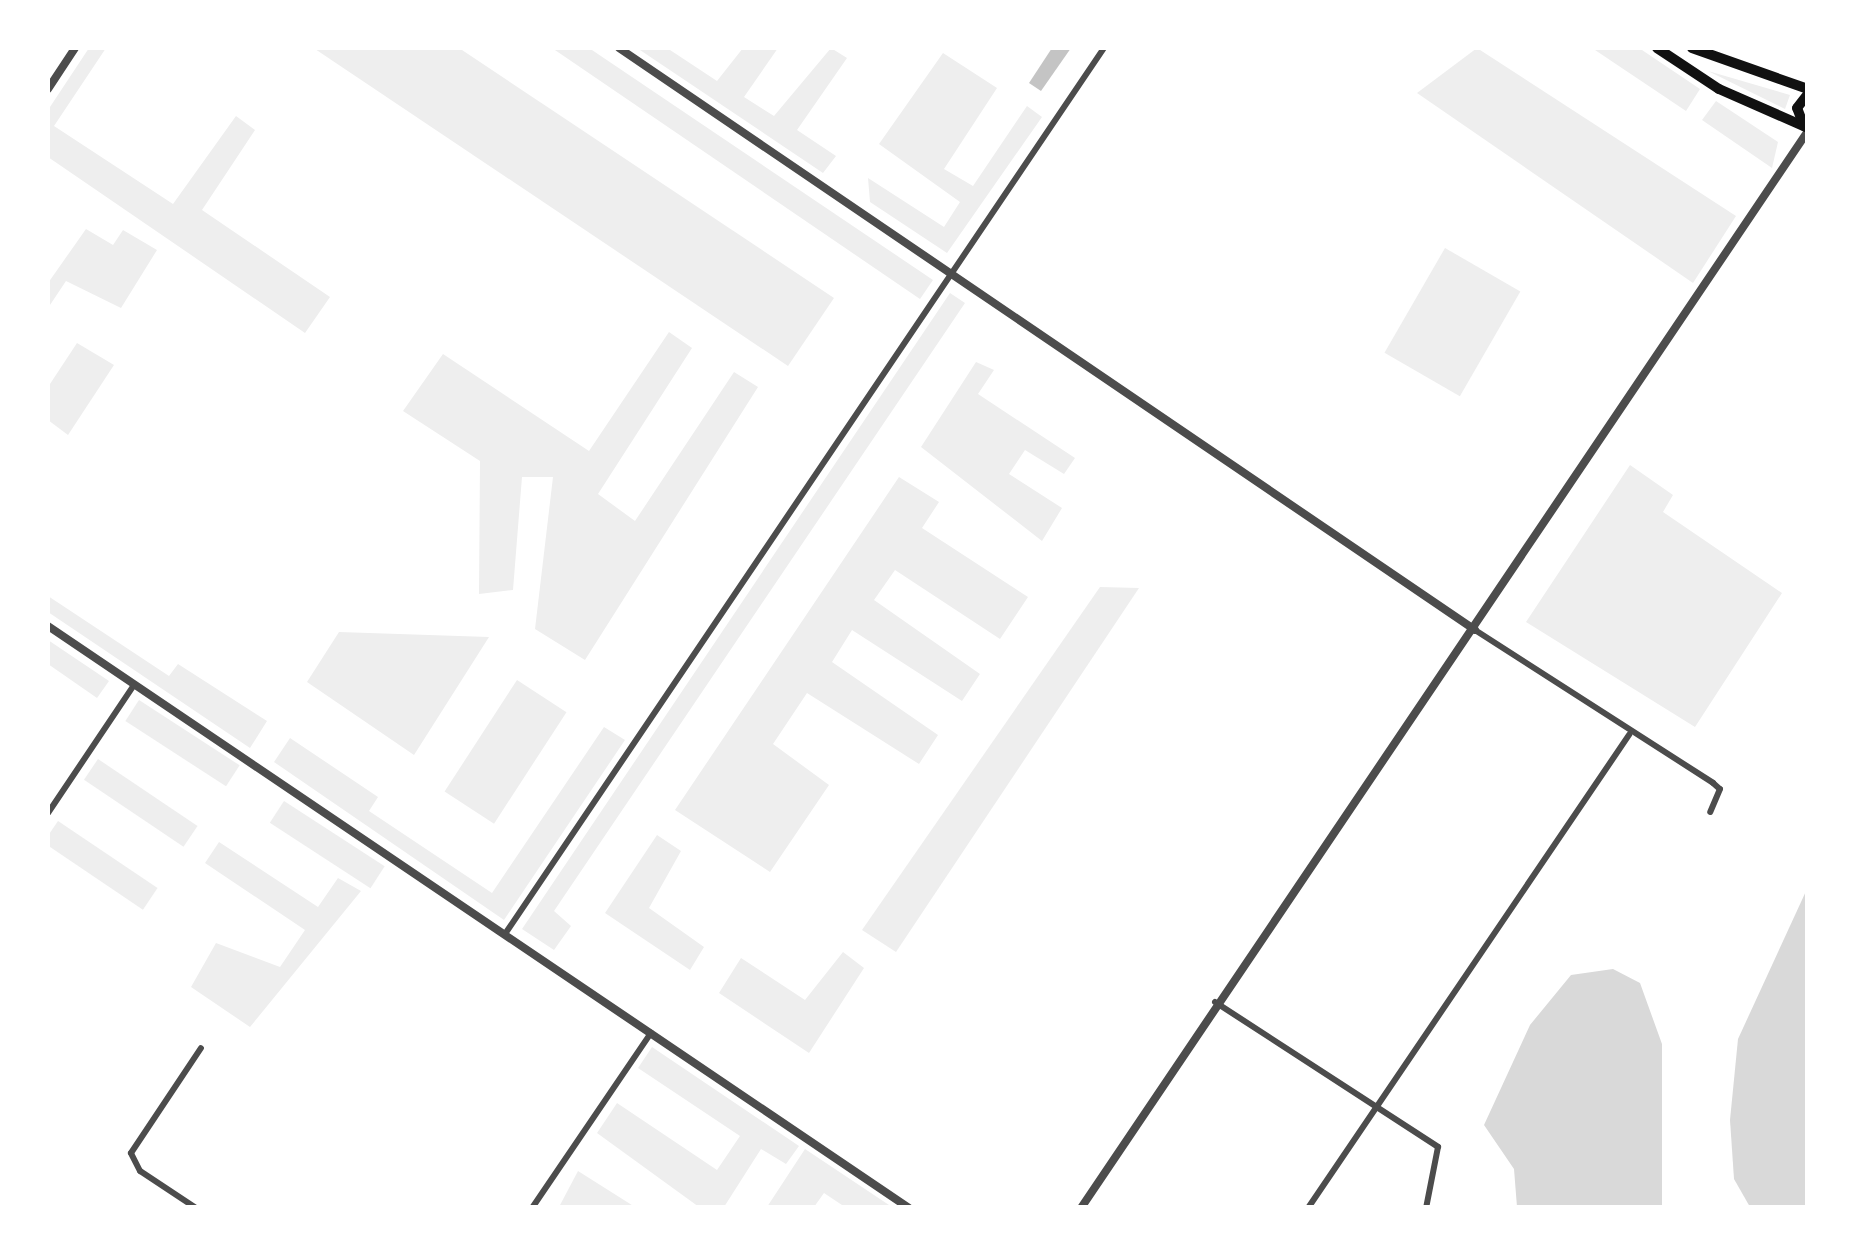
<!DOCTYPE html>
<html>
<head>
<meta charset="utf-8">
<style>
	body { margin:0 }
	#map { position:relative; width:1855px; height:1255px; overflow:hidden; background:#fff; font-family:"Golos Text",sans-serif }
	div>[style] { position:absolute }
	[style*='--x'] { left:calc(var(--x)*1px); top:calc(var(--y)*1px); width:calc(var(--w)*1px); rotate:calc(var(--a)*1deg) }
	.green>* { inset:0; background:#eee; transform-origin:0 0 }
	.water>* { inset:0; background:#d9d9d9 }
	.building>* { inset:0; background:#c4c4c4 }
	.minor>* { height:6px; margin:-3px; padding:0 3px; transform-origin:3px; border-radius:3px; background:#4c4c4c }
	.tertiary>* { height:8px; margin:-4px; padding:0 4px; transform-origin:4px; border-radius:4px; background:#4c4c4c }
	.primary>* { height:10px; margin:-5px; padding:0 5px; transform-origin:5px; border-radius:5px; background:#111 }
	span { translate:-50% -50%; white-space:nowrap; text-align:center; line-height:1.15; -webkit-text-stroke:10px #fff; paint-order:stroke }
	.frame { position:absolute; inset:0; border:50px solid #fff; pointer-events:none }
</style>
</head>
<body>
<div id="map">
	<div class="green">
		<div style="clip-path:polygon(89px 48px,106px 48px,54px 126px,173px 204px,236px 116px,255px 130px,202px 210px,330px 297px,305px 333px,48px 157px,48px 110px)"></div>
		<div style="clip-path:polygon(459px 48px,834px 298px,788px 366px,315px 49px)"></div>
		<div style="clip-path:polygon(552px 48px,589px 48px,933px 280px,920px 299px)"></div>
		<div style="clip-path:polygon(637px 48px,667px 48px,717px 81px,743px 48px,778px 48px,744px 97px,774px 116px,831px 48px,847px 58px,797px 130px,836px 156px,823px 173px)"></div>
		<div style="clip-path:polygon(1477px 48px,1736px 216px,1693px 283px,1417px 93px)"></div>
		<div style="clip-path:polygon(1592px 48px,1639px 48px,1700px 89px,1686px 111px)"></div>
		<div style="clip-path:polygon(943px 53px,997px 88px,944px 169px,973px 186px,1027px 106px,1042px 117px,947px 253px,870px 202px,868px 178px,944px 227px,960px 202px,879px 144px)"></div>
		<div style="clip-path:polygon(1708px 71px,1790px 95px,1785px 109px)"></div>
		<div style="clip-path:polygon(1716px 101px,1778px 142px,1772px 168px,1702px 120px)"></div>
		<div style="clip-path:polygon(86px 229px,113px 245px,123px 230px,157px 250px,121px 308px,66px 281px,48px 308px,48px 283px)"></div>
		<div style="left:1445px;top:248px;width:87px;height:121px;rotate:30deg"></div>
		<div style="clip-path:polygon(950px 293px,965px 303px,554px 911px,571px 926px,554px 950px,522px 929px)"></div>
		<div style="clip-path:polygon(669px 332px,692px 348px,598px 494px,635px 521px,734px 372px,758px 387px,585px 660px,535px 629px,553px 477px,522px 477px,513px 590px,479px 594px,480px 461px,403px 411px,443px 354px,589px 451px)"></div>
		<div style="clip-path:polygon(77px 343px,114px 365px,68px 435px,48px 420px,48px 387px)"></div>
		<div style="clip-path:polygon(976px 362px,994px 370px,978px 394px,1075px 458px,1064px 474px,1025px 450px,1009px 474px,1062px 508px,1042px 541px,921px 447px)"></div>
		<div style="clip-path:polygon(1630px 465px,1673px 495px,1663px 512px,1782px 593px,1695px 727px,1526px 622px)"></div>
		<div style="clip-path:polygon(899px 477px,939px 502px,922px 528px,1028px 597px,1000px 639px,895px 570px,874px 600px,980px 674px,962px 701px,852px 630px,832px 662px,938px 735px,919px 764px,807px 693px,773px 744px,829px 785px,770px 872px,675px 810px)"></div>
		<div style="clip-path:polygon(1100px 587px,1139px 588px,896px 952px,862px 930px)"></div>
		<div style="clip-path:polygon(48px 596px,169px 676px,178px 664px,267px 721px,250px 748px,48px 612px)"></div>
		<div style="clip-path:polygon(339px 632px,489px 637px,414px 755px,307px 682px)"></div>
		<div style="clip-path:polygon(48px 640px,109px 681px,97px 698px,48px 664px)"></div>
		<div style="left:517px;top:680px;width:59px;height:133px;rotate:33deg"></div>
		<div style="left:139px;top:700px;width:120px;height:25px;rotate:33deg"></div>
		<div style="clip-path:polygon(604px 727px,625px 740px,504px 920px,274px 762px,290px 738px,378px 797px,369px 811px,492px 893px)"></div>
		<div style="left:98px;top:759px;width:120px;height:25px;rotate:34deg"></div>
		<div style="left:284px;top:801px;width:120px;height:26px;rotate:33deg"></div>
		<div style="left:58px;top:821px;width:120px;height:26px;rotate:34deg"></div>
		<div style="clip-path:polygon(657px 835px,681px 851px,649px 908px,704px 947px,690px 970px,605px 913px)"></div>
		<div style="clip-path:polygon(219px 842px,318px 907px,338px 878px,361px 891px,250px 1027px,191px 987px,216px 943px,280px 967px,305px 930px,205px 863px)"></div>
		<div style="clip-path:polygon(843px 952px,864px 968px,809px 1053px,719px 993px,741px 958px,805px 1000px)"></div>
		<div style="clip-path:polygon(652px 1047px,799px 1146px,786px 1164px,761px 1149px,724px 1207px,699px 1207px,597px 1133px,617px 1103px,717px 1170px,740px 1136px,638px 1068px)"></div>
		<div style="clip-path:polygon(805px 1149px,892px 1207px,845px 1207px,824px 1193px,814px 1207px,767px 1207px)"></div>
		<div style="clip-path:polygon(578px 1171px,635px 1207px,559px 1207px)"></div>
	</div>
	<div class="water">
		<div style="clip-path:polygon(1807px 889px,1807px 1207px,1750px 1207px,1734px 1179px,1730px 1120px,1738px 1039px)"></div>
		<div style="clip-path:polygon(1613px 969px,1640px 983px,1662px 1044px,1662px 1207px,1517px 1207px,1514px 1169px,1484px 1125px,1530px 1025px,1571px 975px)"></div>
	</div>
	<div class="building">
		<div style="clip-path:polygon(1052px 48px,1071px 48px,1041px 91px,1029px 83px)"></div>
	</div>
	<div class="minor">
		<div style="--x:1475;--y:630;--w:283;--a:32.7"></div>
		<div style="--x:1713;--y:783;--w:9;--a:41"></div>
		<div style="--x:1720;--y:789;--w:25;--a:113"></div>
		<div style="--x:48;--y:813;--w:154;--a:-56.1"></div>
		<div style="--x:507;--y:931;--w:1066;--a:-55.94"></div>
		<div style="--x:1215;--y:1002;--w:266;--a:33"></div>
		<div style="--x:1438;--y:1147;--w:62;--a:101.1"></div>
		<div style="--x:196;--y:1208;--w:67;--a:-146.5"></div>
		<div style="--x:140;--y:1171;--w:20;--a:-117"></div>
		<div style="--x:131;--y:1153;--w:126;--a:-56.3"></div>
		<div style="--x:532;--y:1208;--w:212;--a:-55.8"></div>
		<div style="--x:1308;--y:1208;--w:572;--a:-55.84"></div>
	</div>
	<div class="tertiary">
		<div style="--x:619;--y:48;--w:1035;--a:34.21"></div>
		<div style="--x:48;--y:89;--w:49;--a:-56.6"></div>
		<div style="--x:48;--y:626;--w:1039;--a:34.06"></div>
		<div style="--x:1081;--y:1208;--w:1299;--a:-55.98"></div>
	</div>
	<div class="primary">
		<div style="--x:1657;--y:48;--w:74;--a:33.5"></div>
		<div style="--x:1719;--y:89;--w:97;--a:23.7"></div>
		<div style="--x:1692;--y:48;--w:123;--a:19.5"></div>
		<div style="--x:1804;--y:126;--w:19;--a:-111"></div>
		<div style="--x:1797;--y:108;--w:18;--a:-52"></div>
	</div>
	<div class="frame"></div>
</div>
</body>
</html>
